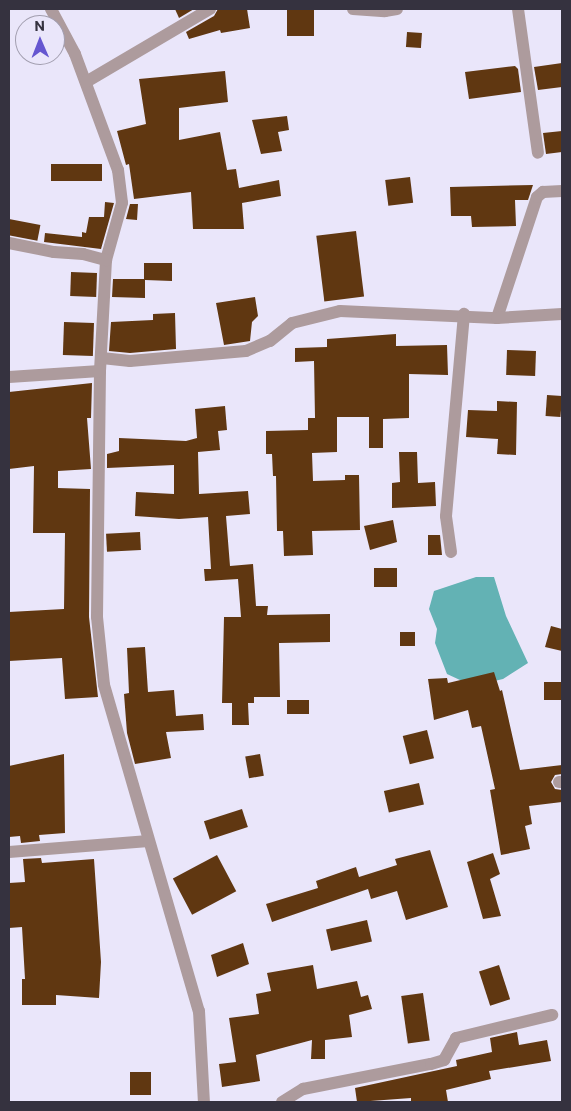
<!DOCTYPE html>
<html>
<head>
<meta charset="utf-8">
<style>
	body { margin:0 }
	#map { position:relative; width:571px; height:1111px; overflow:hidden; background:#eae6fa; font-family:Commissioner,sans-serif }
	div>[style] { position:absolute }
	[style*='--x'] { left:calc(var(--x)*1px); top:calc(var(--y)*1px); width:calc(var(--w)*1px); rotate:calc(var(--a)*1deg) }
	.water>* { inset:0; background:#63b2b4 }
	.building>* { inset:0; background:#603711; transform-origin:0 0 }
	.street>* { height:12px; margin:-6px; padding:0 6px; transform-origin:6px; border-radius:6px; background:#ad9b9d }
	span { translate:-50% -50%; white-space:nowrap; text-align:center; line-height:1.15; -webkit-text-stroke:5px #eae6fa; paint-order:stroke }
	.frame { position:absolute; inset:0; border:10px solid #35323f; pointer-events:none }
	.north { position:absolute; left:15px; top:15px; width:50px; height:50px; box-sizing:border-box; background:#eae6fa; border:1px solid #a29eaf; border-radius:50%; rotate:359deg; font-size:14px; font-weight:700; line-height:20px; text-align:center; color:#35323f }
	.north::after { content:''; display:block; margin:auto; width:18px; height:22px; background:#6556d0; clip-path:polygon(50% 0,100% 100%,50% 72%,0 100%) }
</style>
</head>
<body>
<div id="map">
	<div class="water">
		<div style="clip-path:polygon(476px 577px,494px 577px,506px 616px,528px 663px,503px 679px,473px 686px,447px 674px,435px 643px,437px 629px,429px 609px,434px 591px)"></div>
	</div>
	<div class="building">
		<div style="clip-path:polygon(175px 9px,194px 9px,179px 18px)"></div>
		<div style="clip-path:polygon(218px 9px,247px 9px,250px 28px,221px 33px,220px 30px,189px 39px,186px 32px,214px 16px)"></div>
		<div style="left:287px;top:9px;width:27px;height:27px"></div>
		<div style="left:407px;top:32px;width:15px;height:15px;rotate:4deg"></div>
		<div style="clip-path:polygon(562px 63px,562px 87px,538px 90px,534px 67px)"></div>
		<div style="clip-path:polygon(515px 66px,518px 69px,521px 92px,469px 99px,465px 72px)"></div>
		<div style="clip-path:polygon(225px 71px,228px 102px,179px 108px,179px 140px,220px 132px,227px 170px,236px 169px,239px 188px,279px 180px,281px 196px,242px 203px,244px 229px,193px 229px,191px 192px,134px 199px,129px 164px,126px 165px,117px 131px,146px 124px,139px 79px)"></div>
		<div style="clip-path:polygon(287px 116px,289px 130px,278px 132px,282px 151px,261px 154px,252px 120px)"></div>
		<div style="clip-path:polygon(562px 131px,562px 152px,546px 154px,543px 133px)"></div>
		<div style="left:102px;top:164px;width:17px;height:51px;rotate:90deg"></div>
		<div style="left:410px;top:177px;width:26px;height:25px;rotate:83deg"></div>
		<div style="clip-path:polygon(533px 185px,528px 200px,515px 200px,516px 226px,472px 227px,471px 216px,451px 216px,450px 187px)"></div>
		<div style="clip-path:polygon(105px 202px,114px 203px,101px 249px,44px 242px,45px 233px,82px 237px,82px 232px,86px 233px,89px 217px,104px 217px)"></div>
		<div style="clip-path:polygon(130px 204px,138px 204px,137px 220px,126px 219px)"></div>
		<div style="left:9px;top:219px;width:32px;height:16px;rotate:11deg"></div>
		<div style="left:356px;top:231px;width:66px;height:40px;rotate:83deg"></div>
		<div style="clip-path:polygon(144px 263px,172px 263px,172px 281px,145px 280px,145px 298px,112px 297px,113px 279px,144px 279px)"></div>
		<div style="left:97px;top:273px;width:24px;height:26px;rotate:92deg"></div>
		<div style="clip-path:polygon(255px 297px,258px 316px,252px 322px,250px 341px,224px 345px,216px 303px)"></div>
		<div style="clip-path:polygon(175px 313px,176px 349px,130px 353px,109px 351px,111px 322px,153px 320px,153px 314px)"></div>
		<div style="left:94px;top:323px;width:33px;height:30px;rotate:92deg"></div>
		<div style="clip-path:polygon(396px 334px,396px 346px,447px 345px,448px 375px,409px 374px,409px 418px,383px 419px,383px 448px,369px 448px,369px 417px,337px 417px,337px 452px,312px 453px,313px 481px,345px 480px,345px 475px,359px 475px,360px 530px,312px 531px,313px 555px,284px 556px,283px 531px,277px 531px,276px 476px,273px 476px,272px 454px,266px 454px,266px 431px,308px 430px,308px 418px,315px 418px,314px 361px,295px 362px,295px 348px,327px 347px,327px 339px)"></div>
		<div style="left:507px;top:350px;width:29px;height:25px;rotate:2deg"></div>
		<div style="clip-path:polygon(92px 383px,91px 418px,87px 418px,91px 469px,58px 471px,58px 488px,90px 489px,89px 617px,98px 697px,65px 699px,62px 658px,9px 661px,9px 612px,64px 609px,65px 533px,33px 533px,34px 466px,9px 469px,9px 392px)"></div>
		<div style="left:547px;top:395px;width:15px;height:21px;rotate:4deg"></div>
		<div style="clip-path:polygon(497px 401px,517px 402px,516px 455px,497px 454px,498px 439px,466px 437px,468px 410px,497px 411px)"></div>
		<div style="clip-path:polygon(225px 406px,227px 430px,218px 431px,220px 450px,198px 452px,199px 494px,248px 491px,250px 514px,226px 516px,230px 566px,253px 564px,256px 606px,268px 606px,267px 615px,330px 614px,330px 642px,279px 643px,280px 697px,254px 697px,254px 703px,248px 703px,249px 725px,232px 725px,232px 703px,222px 703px,224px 617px,241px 617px,238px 579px,205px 581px,204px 569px,211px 569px,208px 517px,179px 519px,135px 516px,136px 492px,174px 494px,174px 465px,107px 468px,107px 454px,119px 451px,119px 438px,186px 441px,197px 438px,195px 409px)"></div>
		<div style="clip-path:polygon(399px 452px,417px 452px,418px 483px,435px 482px,436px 506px,392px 508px,392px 483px,400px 482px)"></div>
		<div style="clip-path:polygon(393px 520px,397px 542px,370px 550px,364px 526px)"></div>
		<div style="left:140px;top:532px;width:18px;height:34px;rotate:87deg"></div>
		<div style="clip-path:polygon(428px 535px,440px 535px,442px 555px,428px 555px)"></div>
		<div style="left:374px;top:568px;width:23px;height:19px"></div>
		<div style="clip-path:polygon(551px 626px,562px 629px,562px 651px,545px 647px)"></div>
		<div style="left:400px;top:632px;width:15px;height:14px"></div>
		<div style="clip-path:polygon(145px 647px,148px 692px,174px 690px,176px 716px,203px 714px,204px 730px,166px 732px,171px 758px,135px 764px,127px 733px,124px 694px,129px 693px,127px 648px)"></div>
		<div style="clip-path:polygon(494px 672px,500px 691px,502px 690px,520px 770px,562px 765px,562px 774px,555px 775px,551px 782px,555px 789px,562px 790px,562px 802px,529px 806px,532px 824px,525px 826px,530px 849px,501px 855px,490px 790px,495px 789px,481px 726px,472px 728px,468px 710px,434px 720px,428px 679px,447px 678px,448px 683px)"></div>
		<div style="left:544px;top:682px;width:17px;height:18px"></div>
		<div style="left:287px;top:700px;width:22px;height:14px"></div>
		<div style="left:427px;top:730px;width:29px;height:25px;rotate:76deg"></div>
		<div style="clip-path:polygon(64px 754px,65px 833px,39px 835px,40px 841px,21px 843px,20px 836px,9px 837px,9px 766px)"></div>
		<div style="left:260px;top:754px;width:22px;height:15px;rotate:80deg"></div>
		<div style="left:419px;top:783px;width:22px;height:36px;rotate:77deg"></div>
		<div style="left:242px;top:809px;width:19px;height:40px;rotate:72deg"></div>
		<div style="clip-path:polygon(430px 850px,448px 907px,406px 920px,397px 891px,371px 899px,368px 889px,272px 922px,266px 904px,318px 888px,316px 881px,356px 867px,359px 877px,397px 865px,395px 859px)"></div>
		<div style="clip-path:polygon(493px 853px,500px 874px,490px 879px,501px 916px,483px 919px,467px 862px)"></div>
		<div style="left:217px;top:855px;width:41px;height:50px;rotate:62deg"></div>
		<div style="clip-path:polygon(41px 858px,42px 863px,94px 859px,101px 962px,99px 998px,56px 995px,56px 1005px,22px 1005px,22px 979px,25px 979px,22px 927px,9px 928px,9px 883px,25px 882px,23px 859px)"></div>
		<div style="left:367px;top:920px;width:22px;height:42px;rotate:77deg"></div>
		<div style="clip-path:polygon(243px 943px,249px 964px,217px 977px,211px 955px)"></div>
		<div style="clip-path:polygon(313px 965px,317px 989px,357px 981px,361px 997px,368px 995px,372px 1009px,349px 1015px,352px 1037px,325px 1040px,325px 1059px,311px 1059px,312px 1040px,256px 1055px,260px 1081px,222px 1087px,219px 1064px,236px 1062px,229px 1018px,259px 1014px,256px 994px,271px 991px,267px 973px)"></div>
		<div style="left:499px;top:965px;width:36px;height:21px;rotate:72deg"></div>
		<div style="left:423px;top:993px;width:48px;height:22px;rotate:82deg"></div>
		<div style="clip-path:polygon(517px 1032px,519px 1045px,547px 1040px,551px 1061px,489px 1071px,491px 1079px,446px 1090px,448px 1102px,411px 1102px,411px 1098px,357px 1102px,355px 1088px,457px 1066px,456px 1060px,492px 1052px,490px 1038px)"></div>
		<div style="left:130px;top:1072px;width:21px;height:23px"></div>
	</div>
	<div class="street">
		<div style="--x:51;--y:9;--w:51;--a:61.9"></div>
		<div style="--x:75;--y:54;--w:124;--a:69.7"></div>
		<div style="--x:118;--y:170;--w:33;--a:83"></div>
		<div style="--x:122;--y:203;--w:59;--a:105.7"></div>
		<div style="--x:106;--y:260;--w:111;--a:93.1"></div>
		<div style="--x:100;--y:371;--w:246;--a:90.7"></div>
		<div style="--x:97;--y:617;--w:68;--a:84.1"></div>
		<div style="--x:104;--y:685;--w:340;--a:73.8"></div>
		<div style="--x:199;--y:1011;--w:91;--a:86.9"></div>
		<div style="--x:353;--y:9;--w:32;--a:4"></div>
		<div style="--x:385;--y:11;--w:12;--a:-9"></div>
		<div style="--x:518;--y:9;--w:145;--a:82.1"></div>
		<div style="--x:86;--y:82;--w:144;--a:-30.5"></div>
		<div style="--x:9;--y:243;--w:46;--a:11.3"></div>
		<div style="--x:54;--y:252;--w:29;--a:4"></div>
		<div style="--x:83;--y:254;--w:24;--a:15"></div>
		<div style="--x:497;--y:318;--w:127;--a:-71.7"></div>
		<div style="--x:537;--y:197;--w:8;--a:-40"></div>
		<div style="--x:543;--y:192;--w:19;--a:-3"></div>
		<div style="--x:102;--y:358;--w:28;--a:6"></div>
		<div style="--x:130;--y:361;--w:116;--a:-4.9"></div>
		<div style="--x:246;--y:351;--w:26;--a:-23"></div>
		<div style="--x:270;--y:341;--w:28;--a:-39"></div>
		<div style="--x:292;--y:323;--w:49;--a:-14"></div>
		<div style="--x:340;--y:311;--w:157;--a:2.6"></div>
		<div style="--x:497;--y:318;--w:65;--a:-3.5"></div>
		<div style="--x:9;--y:377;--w:91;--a:-3.8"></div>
		<div style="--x:451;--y:552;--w:36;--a:-98"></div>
		<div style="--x:446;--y:516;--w:203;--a:-84.9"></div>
		<div style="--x:559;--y:782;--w:3;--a:0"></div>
		<div style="--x:9;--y:852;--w:140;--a:-4.5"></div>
		<div style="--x:282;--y:1102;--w:25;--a:-32"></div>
		<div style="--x:303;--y:1089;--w:130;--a:-11.1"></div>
		<div style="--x:431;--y:1064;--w:14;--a:-17"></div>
		<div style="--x:444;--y:1060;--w:25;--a:-61"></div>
		<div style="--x:456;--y:1038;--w:99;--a:-13.5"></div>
	</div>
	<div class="frame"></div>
	<div class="north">N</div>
</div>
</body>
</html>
